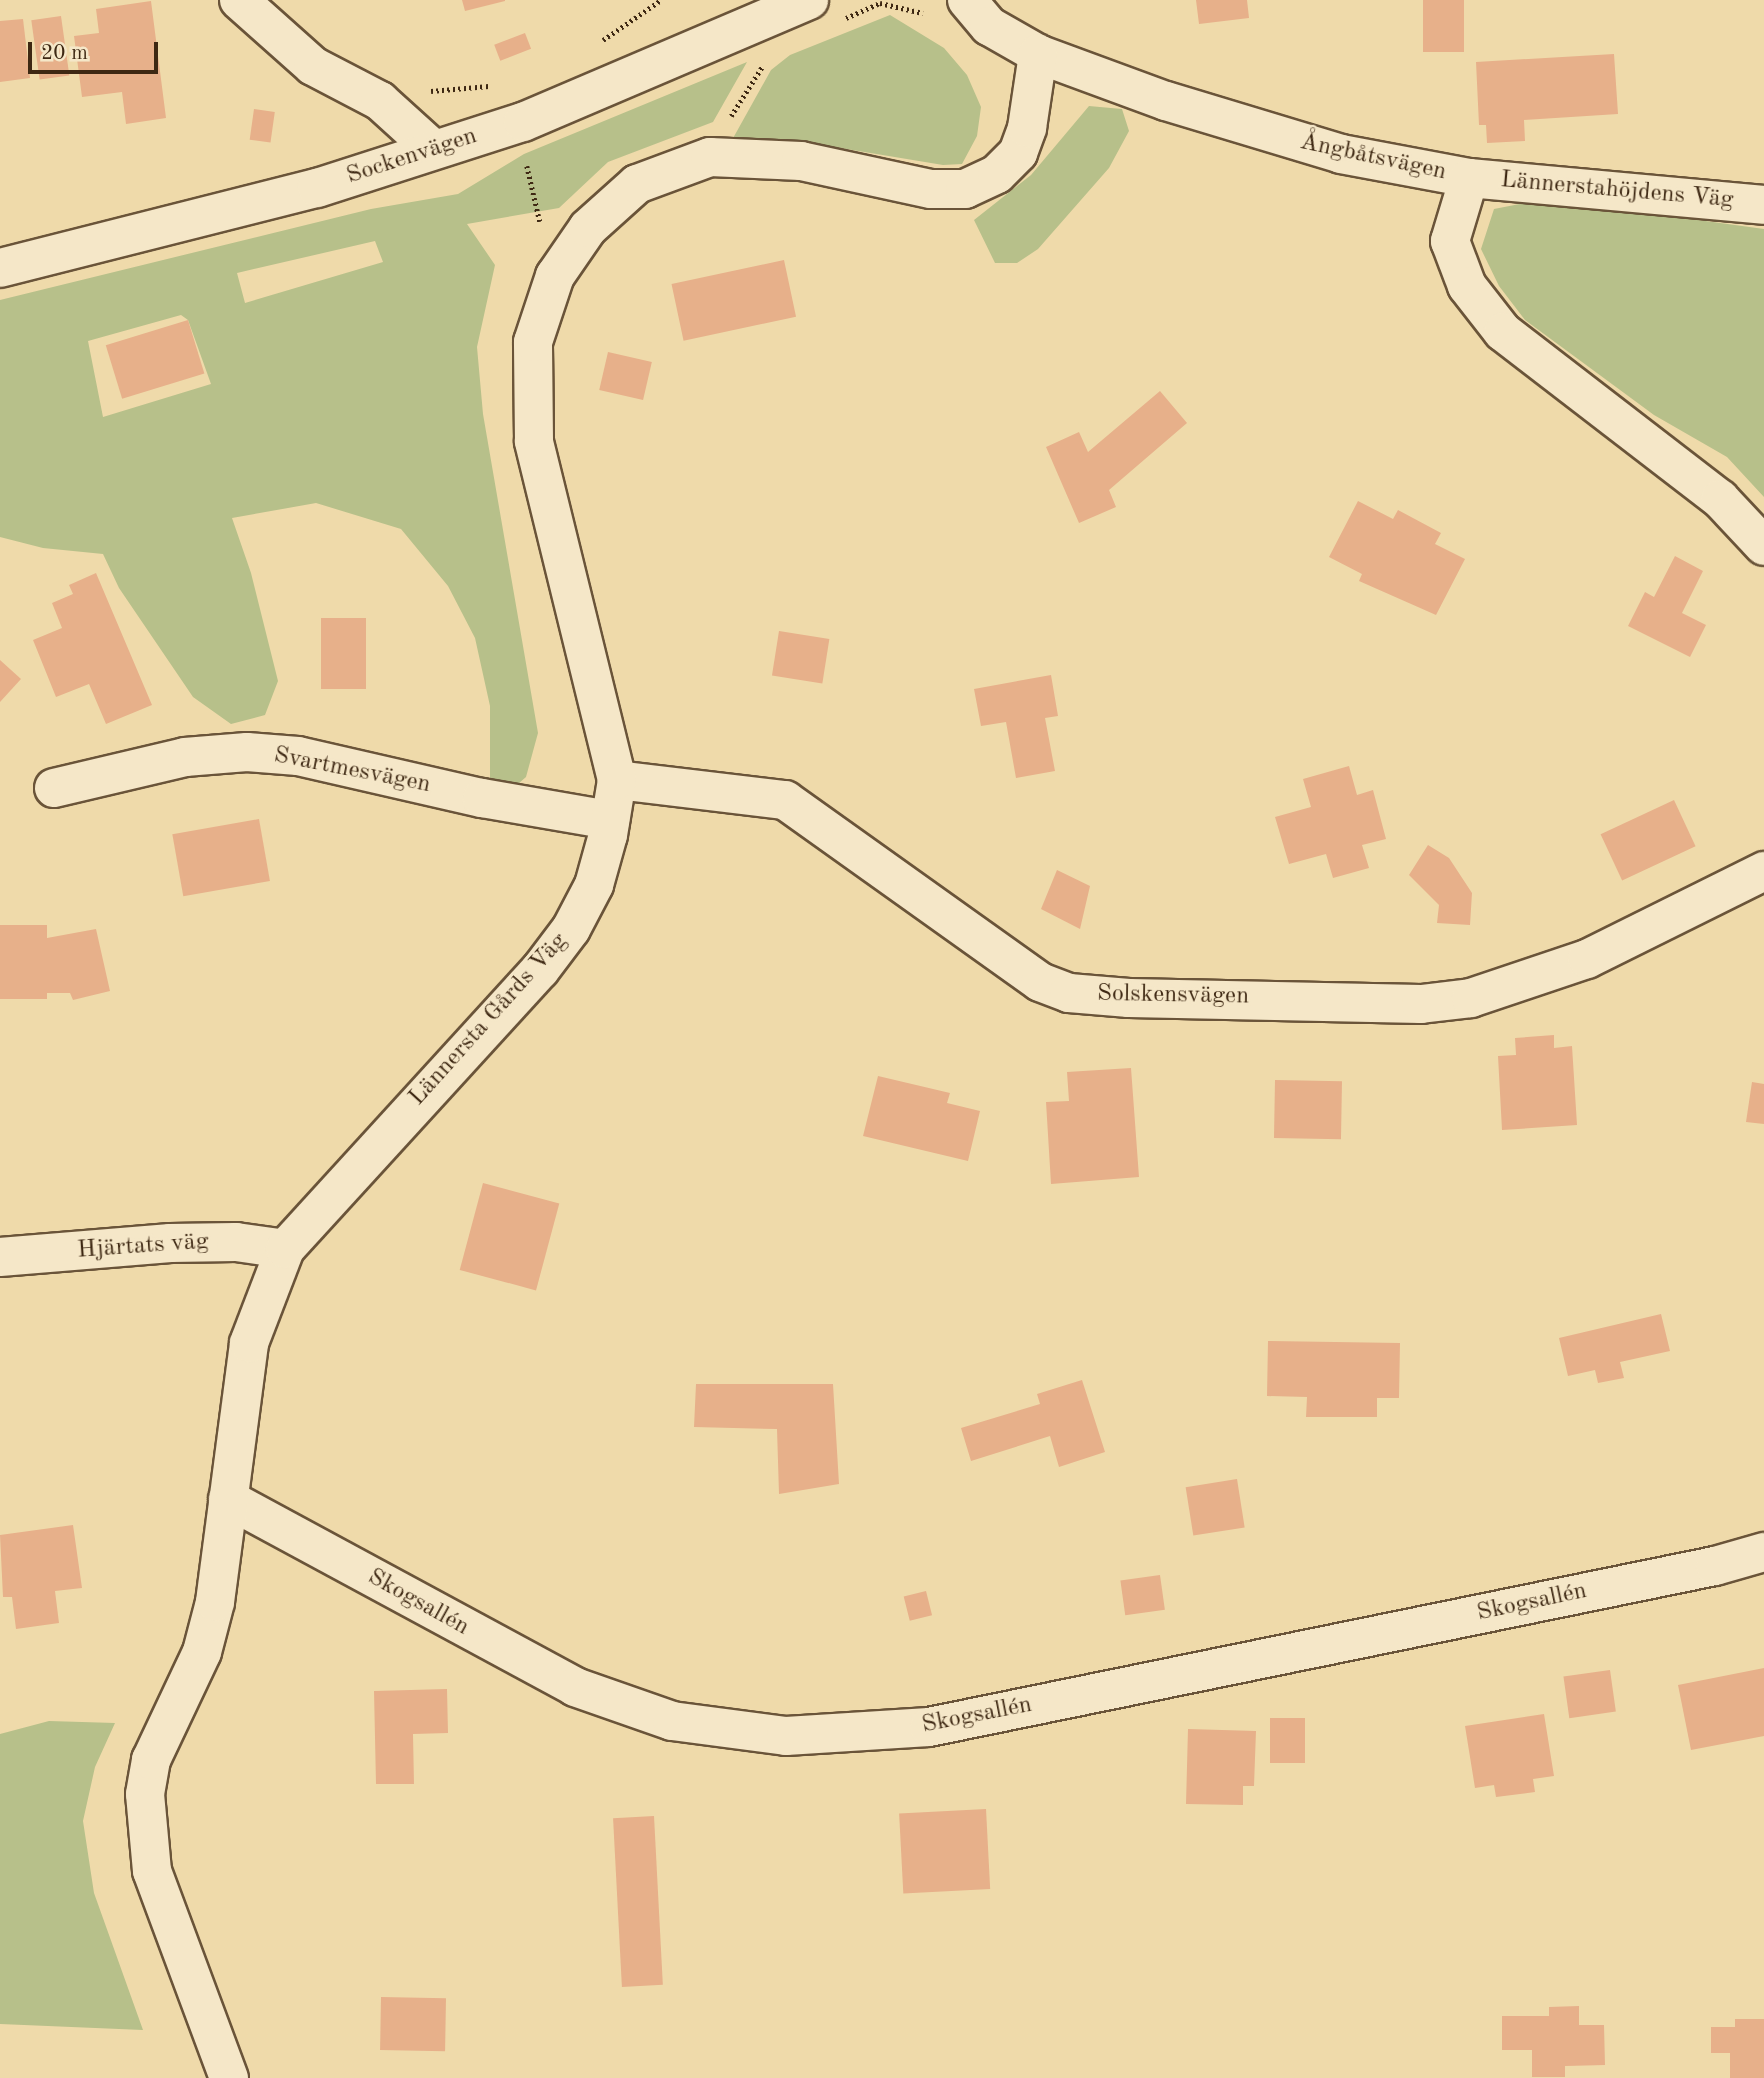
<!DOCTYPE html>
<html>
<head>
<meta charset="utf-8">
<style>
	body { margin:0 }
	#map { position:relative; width:1764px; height:2078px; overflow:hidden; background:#efdaaa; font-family:"Old Standard TT",serif }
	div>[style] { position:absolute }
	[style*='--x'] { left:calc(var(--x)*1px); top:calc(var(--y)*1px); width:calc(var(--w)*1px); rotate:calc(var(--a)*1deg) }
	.green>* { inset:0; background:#b7c08a }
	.building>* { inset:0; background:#e7b08a; transform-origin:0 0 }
	.path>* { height:4.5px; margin-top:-2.25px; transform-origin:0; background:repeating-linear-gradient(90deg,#3e2813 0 2px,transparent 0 5.5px) }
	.roads { filter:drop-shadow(2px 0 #6a5439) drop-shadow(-2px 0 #6a5439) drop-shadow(0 2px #6a5439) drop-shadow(0 -2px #6a5439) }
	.street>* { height:38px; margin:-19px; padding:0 19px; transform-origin:19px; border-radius:19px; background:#f5e7c8 }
	.secondary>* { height:38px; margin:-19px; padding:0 19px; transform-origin:19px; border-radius:19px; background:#f5e7c8 }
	span { translate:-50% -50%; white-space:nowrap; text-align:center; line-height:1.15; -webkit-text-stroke:5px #f5e7c8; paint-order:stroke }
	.street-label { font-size:24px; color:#3e2813 }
	.scale { position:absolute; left:28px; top:42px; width:130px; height:32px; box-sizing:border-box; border:4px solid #3e2813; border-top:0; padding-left:9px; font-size:21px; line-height:24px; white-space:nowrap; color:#3e2813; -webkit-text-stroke:5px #f5e7c8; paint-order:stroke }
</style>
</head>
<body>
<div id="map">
	<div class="green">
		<div style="clip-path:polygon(890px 15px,944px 48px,967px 75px,981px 107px,977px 136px,962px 164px,943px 165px,792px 140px,732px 140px,771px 70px,790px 55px)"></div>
		<div style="clip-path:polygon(evenodd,747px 62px,713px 122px,608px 162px,559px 208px,467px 224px,495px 265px,477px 347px,483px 414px,538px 733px,526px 777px,511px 790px,490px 780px,490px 706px,475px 638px,448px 586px,401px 529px,316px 503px,232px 518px,251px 573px,278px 681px,265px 715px,231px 724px,193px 697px,119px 588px,103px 554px,43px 548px,0 537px,0 300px,371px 209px,458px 194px,524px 154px,747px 62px,375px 241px,383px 262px,245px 303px,237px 273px,375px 241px,747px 62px,181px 315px,188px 320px,211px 384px,103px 417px,88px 341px,181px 315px)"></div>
		<div style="clip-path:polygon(1089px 106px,1122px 109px,1129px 131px,1109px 168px,1038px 249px,1017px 263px,995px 263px,974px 220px,1031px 175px)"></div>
		<div style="clip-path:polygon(1545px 199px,1764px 229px,1764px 497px,1727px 457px,1654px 415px,1525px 320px,1499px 286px,1481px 249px,1494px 209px)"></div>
		<div style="clip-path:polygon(49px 1721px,115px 1723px,95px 1767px,83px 1821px,94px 1893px,143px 2030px,0 2024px,0 1734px)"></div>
	</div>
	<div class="building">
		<div style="clip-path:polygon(462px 0,505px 0,505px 1px,465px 11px)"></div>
		<div style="clip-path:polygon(1196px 0,1247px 0,1249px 18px,1199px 24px)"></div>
		<div style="left:1423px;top:0;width:41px;height:52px"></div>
		<div style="clip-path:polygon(151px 1px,166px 118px,126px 124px,122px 92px,82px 97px,74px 36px,99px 33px,96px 9px)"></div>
		<div style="left:61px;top:16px;width:60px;height:30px;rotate:82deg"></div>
		<div style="clip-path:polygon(23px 19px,30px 78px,0 82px,0 21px)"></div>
		<div style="left:525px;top:33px;width:17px;height:33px;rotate:69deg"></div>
		<div style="clip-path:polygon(1614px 54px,1618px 114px,1524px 120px,1525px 141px,1487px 143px,1486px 125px,1479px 125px,1476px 62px)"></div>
		<div style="left:254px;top:109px;width:21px;height:31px;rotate:8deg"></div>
		<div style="left:784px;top:260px;width:58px;height:115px;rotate:78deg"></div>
		<div style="left:188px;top:320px;width:56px;height:86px;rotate:73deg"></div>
		<div style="left:608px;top:352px;width:45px;height:39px;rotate:13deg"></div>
		<div style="clip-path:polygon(1160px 391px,1187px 423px,1109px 490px,1116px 507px,1079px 523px,1046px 447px,1079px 432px,1088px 452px)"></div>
		<div style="clip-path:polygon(1358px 501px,1393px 519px,1398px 510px,1441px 533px,1435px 544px,1465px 559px,1436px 615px,1359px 581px,1362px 574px,1329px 557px)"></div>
		<div style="clip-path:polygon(1675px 556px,1703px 571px,1682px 613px,1706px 625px,1690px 657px,1628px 626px,1645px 592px,1654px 597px)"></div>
		<div style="clip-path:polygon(96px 573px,152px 705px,106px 724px,89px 684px,56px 697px,33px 640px,62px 628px,52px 603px,73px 594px,69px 585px)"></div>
		<div style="left:366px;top:618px;width:71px;height:45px;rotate:90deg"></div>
		<div style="left:779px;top:631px;width:51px;height:45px;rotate:9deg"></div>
		<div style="clip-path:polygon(0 660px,21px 679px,0 702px)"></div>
		<div style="clip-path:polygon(1051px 675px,1058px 716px,1045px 718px,1055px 771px,1016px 778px,1006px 722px,981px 726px,974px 689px)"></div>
		<div style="clip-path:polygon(1349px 766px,1357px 795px,1373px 790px,1386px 839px,1362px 845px,1369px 868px,1333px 878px,1326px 854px,1289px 864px,1275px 817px,1311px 807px,1303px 779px)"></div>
		<div style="left:1674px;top:800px;width:51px;height:81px;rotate:65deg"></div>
		<div style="left:259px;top:819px;width:63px;height:88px;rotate:80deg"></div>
		<div style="clip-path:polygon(1428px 845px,1449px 858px,1472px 893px,1470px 925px,1437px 923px,1439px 905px,1409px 875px)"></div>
		<div style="clip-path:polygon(1057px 870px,1090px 886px,1080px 929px,1041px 909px)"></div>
		<div style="clip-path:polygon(0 925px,47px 925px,47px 938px,96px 929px,110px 991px,73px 1000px,70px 993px,47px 993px,47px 999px,0 999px)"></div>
		<div style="clip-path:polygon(1554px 1035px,1554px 1048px,1572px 1046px,1577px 1125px,1502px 1130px,1498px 1056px,1516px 1055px,1515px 1038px)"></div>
		<div style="clip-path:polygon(1131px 1068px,1139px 1177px,1051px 1184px,1046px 1102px,1069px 1101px,1067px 1072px)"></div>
		<div style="clip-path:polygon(878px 1076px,950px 1093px,947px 1103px,980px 1111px,968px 1161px,863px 1136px)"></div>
		<div style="left:1275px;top:1080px;width:67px;height:58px;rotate:1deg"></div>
		<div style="clip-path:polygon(1752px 1082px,1764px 1084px,1764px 1124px,1746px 1122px)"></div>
		<div style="left:483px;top:1183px;width:79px;height:90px;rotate:15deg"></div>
		<div style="clip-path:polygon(1661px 1314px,1670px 1351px,1620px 1362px,1624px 1378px,1598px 1383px,1595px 1370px,1568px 1376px,1559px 1338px)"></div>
		<div style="clip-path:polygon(1268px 1341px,1400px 1343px,1399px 1398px,1377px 1398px,1377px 1417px,1306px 1417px,1307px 1397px,1267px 1396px)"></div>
		<div style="clip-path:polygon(1082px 1380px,1105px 1452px,1059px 1467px,1050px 1436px,971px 1461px,961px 1428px,1040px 1404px,1037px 1394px)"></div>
		<div style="clip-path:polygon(696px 1384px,833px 1384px,839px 1484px,779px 1494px,777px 1429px,694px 1427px)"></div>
		<div style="left:1237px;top:1479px;width:49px;height:52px;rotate:81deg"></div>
		<div style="clip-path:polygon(73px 1525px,82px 1588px,55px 1591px,59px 1623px,16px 1629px,12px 1597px,3px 1597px,0 1535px)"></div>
		<div style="left:1160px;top:1575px;width:35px;height:40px;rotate:82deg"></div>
		<div style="left:926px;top:1591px;width:25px;height:23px;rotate:76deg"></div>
		<div style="clip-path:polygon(1764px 1668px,1764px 1736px,1691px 1750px,1678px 1685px)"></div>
		<div style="left:1610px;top:1670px;width:42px;height:47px;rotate:82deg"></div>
		<div style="clip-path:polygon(447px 1689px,448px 1733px,413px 1734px,414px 1784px,376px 1784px,374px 1691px)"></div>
		<div style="clip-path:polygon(1544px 1714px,1554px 1776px,1533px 1779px,1535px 1792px,1496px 1797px,1494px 1785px,1475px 1788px,1465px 1726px)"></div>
		<div style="left:1270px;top:1718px;width:35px;height:45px"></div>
		<div style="clip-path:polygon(1188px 1729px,1256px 1731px,1254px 1786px,1243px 1786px,1243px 1805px,1186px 1804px)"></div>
		<div style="left:986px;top:1809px;width:80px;height:87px;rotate:87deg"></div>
		<div style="left:654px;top:1816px;width:169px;height:41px;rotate:87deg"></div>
		<div style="left:381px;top:1997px;width:65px;height:53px;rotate:1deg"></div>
		<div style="clip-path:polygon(1579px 2006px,1579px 2025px,1604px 2025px,1605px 2065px,1565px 2066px,1565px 2077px,1532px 2077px,1532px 2050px,1502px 2050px,1502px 2016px,1549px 2016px,1549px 2007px)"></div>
		<div style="clip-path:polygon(1735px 2019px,1764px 2019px,1764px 2078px,1730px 2078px,1730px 2053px,1711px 2053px,1711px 2027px,1735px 2027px)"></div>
	</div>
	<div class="path">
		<div style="--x:846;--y:18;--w:37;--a:-24"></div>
		<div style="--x:880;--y:3;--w:44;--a:13.1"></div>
		<div style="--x:603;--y:40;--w:70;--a:-34.6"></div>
		<div style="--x:431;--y:91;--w:58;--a:-4.9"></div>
		<div style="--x:731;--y:116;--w:58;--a:-57.7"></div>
		<div style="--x:527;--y:166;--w:57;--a:76.9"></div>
	</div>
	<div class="roads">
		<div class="street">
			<div style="--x:239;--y:0;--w:99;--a:41.7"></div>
			<div style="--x:313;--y:66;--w:76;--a:27.6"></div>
			<div style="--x:380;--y:101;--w:72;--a:42.2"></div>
			<div style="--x:967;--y:0;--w:34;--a:50"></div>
			<div style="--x:989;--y:26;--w:56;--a:29.7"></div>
			<div style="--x:1038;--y:54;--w:136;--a:20.2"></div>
			<div style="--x:1166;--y:101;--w:183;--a:16.8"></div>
			<div style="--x:1341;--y:154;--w:130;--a:10.6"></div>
			<div style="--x:1469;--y:178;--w:296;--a:5.2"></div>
			<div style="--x:1469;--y:178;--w:66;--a:106.8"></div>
			<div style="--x:1450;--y:241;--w:48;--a:69.3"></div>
			<div style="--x:1467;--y:286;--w:58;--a:52"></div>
			<div style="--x:1503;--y:332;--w:274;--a:37.6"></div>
			<div style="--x:1720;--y:499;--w:64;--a:46.9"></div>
			<div style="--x:617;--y:780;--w:169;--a:6.8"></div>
			<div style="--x:785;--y:800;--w:313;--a:35.5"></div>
			<div style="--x:1040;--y:982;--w:31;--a:21"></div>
			<div style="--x:1069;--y:993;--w:60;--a:4.8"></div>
			<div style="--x:1129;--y:998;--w:292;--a:1.2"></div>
			<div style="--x:1421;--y:1004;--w:50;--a:-6.8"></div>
			<div style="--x:1471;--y:998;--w:122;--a:-18.6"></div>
			<div style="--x:1587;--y:959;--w:198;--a:-26.4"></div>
			<div style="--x:54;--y:788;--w:135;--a:-13.3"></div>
			<div style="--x:185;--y:757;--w:62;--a:-4.6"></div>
			<div style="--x:247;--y:752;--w:51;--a:4.5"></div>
			<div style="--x:298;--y:756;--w:189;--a:12.9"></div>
			<div style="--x:482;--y:798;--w:130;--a:9.8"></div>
			<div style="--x:0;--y:1257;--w:171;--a:-4.7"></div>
			<div style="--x:170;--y:1243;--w:66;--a:-0.9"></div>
			<div style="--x:236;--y:1242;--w:49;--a:8.1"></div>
			<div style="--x:228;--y:1499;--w:395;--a:28.4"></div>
			<div style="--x:575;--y:1687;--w:103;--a:19.3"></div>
			<div style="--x:672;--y:1721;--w:115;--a:7.5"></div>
			<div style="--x:786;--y:1736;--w:143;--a:-3.6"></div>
			<div style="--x:929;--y:1727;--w:802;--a:-11.58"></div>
			<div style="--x:1715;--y:1566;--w:51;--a:-15.9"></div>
			<div style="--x:229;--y:2078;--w:221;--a:-110.4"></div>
			<div style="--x:152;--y:1871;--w:77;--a:-95.2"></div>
			<div style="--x:145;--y:1794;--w:35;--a:-80"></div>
			<div style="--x:151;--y:1760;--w:119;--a:-64.7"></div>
			<div style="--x:202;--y:1652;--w:52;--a:-75.4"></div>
			<div style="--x:215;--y:1602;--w:261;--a:-82.5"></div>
			<div style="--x:249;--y:1343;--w:101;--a:-69"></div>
			<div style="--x:285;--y:1249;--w:378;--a:-47.6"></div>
			<div style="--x:540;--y:970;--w:51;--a:-52.9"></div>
			<div style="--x:571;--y:929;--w:50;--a:-62.4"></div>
			<div style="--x:594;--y:885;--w:52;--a:-74.4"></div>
			<div style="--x:608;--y:835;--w:56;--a:-80.7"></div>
			<div style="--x:617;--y:780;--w:349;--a:-103.8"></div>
			<div style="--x:534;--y:441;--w:99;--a:-90.6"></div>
			<div style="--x:533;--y:342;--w:70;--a:-71.6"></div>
			<div style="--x:555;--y:276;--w:58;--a:-55.5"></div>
			<div style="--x:588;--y:228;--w:66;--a:-41.9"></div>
			<div style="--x:637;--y:184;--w:78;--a:-20.3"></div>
			<div style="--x:710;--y:157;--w:91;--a:2.5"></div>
			<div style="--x:801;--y:161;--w:133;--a:12.2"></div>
			<div style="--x:931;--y:189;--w:34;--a:0"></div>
			<div style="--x:965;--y:189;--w:35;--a:-25"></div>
			<div style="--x:997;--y:174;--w:30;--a:-45"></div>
			<div style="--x:1018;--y:153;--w:27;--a:-70"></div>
			<div style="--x:1027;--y:128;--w:75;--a:-81.5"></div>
		</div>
		<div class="secondary">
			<div style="--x:0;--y:268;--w:327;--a:-14.2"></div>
			<div style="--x:317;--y:188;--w:216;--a:-17.8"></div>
			<div style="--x:523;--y:122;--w:311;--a:-23.1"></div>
		</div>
	</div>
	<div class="street-label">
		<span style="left:412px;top:157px;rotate:-18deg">Sockenvägen</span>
		<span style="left:1373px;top:158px;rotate:12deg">Ångbåtsvägen</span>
		<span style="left:1617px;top:191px;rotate:5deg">Lännerstahöjdens Väg</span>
		<span style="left:352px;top:771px;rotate:11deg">Svartmesvägen</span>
		<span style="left:1173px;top:996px;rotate:1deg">Solskensvägen</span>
		<span style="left:489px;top:1020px;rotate:-48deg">Lännersta Gårds Väg</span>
		<span style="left:143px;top:1247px;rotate:-4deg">Hjärtats väg</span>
		<span style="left:418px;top:1603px;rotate:29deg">Skogsallén</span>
		<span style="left:1532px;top:1603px;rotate:-12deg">Skogsallén</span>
		<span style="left:977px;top:1716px;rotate:-11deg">Skogsallén</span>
	</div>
	<div class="scale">20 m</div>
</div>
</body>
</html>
